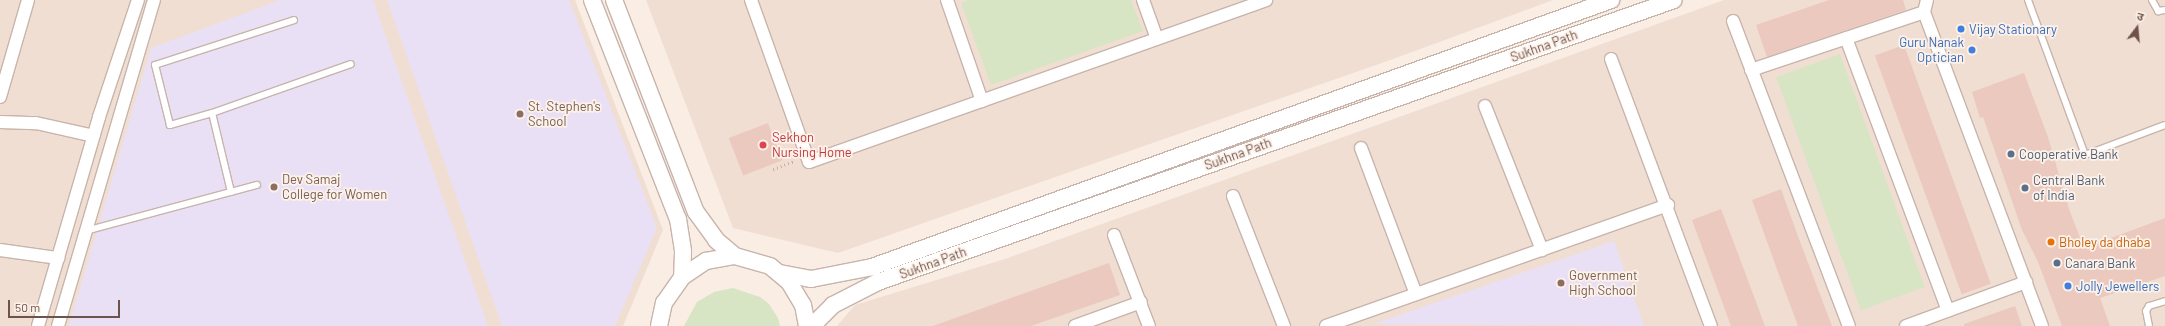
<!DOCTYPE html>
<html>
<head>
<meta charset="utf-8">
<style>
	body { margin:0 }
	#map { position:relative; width:2165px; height:326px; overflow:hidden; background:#f9ede4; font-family:Barlow,"Noto Sans Devanagari",sans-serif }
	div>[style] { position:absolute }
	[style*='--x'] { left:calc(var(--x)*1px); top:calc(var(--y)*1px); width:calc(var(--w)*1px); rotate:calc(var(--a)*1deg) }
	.residential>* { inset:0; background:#f0ded3 }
	.education>* { inset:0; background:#eae0f5 }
	.green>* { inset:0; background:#d7e5c4; transform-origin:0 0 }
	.building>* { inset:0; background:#ebc9be; transform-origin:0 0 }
	.path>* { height:2.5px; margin-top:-1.25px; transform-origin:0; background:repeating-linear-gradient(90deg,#d0aca2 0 1px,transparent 0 4px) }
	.roads { filter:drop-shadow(1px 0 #c8b4ab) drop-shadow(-1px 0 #c8b4ab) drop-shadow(0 1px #c8b4ab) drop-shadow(0 -1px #c8b4ab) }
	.lane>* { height:6px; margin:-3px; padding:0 3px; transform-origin:3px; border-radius:3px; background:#fff }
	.street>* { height:12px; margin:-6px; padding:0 6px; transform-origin:6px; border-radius:6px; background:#fff }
	.secondary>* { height:16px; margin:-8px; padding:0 8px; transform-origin:8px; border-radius:8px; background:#fff }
	.dots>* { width:11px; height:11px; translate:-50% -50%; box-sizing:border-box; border:2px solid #fdf2e9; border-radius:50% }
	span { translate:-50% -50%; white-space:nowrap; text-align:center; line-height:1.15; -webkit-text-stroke:3.5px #fdf2e9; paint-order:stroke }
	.shop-label { font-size:13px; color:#366cbe }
	.left { translate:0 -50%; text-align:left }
	.right { translate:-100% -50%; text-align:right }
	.street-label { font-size:13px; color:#6e534c }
	.education-label { font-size:13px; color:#785e54 }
	.health-label { font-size:13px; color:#be3a42 }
	.service-label { font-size:13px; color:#4e5e75 }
	.food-label { font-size:13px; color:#c56008 }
	.north { position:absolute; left:2117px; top:8px; width:40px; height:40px; -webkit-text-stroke:3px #fdf2e9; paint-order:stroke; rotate:16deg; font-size:11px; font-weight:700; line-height:16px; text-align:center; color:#6e534c }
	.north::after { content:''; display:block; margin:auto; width:14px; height:18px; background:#6e534c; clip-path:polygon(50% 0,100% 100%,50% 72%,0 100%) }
	.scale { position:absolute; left:8px; top:300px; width:112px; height:18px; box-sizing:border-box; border:2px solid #6e534c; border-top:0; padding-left:5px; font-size:12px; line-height:14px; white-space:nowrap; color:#6e534c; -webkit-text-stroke:3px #fdf2e9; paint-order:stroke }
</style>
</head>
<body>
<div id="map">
	<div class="residential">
		<div style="clip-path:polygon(0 0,575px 0,663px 230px,623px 326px,0 326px)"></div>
		<div style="clip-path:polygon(646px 0,1553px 0,1396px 58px,838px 253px,733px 228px)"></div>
		<div style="clip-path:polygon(1724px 0,2165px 0,2165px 326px,837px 326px,855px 305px,1005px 259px)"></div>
	</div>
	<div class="education">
		<div style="clip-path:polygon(280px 0,373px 0,488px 326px,69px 326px,151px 48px)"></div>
		<div style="clip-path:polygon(387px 0,569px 0,657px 228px,615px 326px,502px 326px)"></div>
		<div style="clip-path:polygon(1614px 241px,1644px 326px,1374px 324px)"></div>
	</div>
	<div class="green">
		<div style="clip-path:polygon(969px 0,1131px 0,1143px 31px,991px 85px,961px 3px)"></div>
		<div style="left:1840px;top:54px;width:248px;height:68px;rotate:70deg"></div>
		<div style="clip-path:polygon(733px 288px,760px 297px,769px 304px,778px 318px,780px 326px,684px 326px,697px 302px,714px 292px)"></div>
	</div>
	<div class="building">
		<div style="clip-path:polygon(1829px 0,1903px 0,1906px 10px,1767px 57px,1756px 25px)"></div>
		<div style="left:1904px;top:45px;width:254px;height:31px;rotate:70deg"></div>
		<div style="clip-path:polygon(2024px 73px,2048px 137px,2069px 209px,2084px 248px,2165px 218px,2165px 276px,2100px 298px,2110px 326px,2062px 326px,2038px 262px,2022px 230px,1983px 117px,1980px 118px,1972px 92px)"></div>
		<div style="left:768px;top:123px;width:40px;height:42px;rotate:69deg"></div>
		<div style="clip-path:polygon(1781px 189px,1799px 239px,1832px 326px,1798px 326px,1779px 275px,1752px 200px)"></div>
		<div style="clip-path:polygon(1721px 209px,1740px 259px,1765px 326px,1731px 326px,1692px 220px)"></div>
		<div style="clip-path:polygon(1109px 263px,1120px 295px,1031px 326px,933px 326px)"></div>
		<div style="clip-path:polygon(2015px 306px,2022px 326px,1964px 326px,1964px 324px)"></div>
	</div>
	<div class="path">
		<div style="--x:773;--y:169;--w:23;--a:-20"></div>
	</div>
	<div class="roads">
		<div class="lane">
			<div style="--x:2028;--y:0;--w:165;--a:69.8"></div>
			<div style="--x:2085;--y:155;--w:85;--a:-20.6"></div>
			<div style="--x:2152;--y:0;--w:13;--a:61"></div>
			<div style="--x:2158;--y:11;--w:7;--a:-8"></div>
			<div style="--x:212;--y:113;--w:44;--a:164.1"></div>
			<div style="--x:170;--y:125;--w:62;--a:-104"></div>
			<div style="--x:155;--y:65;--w:146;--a:-17.9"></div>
			<div style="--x:231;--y:192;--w:81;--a:-103.5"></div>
			<div style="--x:212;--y:113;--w:147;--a:-19.4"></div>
			<div style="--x:85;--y:231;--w:178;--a:-15"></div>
			<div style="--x:2149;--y:326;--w:15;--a:-101"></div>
			<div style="--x:2146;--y:311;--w:6;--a:-59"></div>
			<div style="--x:2149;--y:306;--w:17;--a:-17"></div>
		</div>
		<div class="street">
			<div style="--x:751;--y:0;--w:172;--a:70.3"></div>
			<div style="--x:809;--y:162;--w:485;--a:-19.5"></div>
			<div style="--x:947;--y:0;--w:107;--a:70.9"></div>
			<div style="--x:1143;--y:0;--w:41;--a:70.3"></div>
			<div style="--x:1927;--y:0;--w:12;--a:104"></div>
			<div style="--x:1924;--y:12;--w:335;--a:69.4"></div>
			<div style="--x:1733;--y:21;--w:326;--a:69.2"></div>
			<div style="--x:1846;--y:38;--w:291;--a:69.5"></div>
			<div style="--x:1611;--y:59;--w:285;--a:69.5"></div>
			<div style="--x:1751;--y:70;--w:182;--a:-18.5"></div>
			<div style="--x:0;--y:97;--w:101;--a:-73.9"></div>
			<div style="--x:1485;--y:106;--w:155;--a:68.4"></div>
			<div style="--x:0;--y:122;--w:36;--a:2"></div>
			<div style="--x:36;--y:123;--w:59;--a:12.6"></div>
			<div style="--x:1361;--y:148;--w:156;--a:69.4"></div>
			<div style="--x:1233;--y:196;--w:140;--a:68.6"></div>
			<div style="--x:1114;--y:235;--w:97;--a:69"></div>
			<div style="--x:0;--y:250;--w:59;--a:7.9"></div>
			<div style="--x:38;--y:326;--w:218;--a:-73.7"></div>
			<div style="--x:99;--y:117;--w:123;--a:-71.6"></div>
			<div style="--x:58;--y:326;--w:340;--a:-73.6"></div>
			<div style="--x:1075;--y:326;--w:70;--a:-20"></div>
			<div style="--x:1326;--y:326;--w:363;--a:-19.5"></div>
			<div style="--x:1906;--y:326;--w:128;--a:-20.1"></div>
		</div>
		<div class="secondary">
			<div style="--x:592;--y:0;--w:235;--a:68.6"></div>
			<div style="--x:678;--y:219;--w:33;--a:81"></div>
			<div style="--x:683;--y:252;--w:25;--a:92"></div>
			<div style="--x:614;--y:0;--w:227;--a:68.9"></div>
			<div style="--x:696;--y:212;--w:34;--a:54"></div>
			<div style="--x:716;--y:240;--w:25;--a:40"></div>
			<div style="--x:780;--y:273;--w:32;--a:11"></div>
			<div style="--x:811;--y:279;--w:62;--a:-11.1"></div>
			<div style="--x:872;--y:267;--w:786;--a:-19.86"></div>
			<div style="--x:659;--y:326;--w:24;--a:-78"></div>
			<div style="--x:664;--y:303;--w:32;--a:-55"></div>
			<div style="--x:682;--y:277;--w:29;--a:-34"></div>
			<div style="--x:706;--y:261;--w:29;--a:-10"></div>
			<div style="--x:735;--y:256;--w:36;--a:16"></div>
			<div style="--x:770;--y:266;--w:25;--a:40"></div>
			<div style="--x:789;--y:282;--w:27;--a:59"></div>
			<div style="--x:803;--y:305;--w:21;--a:79"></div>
			<div style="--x:812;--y:326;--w:30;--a:-45"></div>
			<div style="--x:833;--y:305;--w:51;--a:-27.1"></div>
			<div style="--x:878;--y:282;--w:844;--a:-19.51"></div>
		</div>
	</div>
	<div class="dots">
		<div style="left:1961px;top:29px;background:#3f7fe0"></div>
		<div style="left:1972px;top:50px;background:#3f7fe0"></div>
		<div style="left:520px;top:114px;background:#8d6e63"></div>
		<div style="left:763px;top:145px;background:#e0444e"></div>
		<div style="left:2011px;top:154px;background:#5c6f8a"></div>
		<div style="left:274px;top:187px;background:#8d6e63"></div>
		<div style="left:2025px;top:188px;background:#5c6f8a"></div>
		<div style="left:2051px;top:242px;background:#e8710a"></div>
		<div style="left:2057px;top:263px;background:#5c6f8a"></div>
		<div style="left:1561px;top:283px;background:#8d6e63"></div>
		<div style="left:2068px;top:286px;background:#3f7fe0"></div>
	</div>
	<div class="shop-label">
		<span class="left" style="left:1969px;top:29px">Vijay Stationary</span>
		<span class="right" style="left:1964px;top:50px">Guru Nanak<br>Optician</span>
		<span class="left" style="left:2076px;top:286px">Jolly Jewellers</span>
	</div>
	<div class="street-label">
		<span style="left:1544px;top:46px;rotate:-20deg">Sukhna Path</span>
		<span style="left:1238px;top:154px;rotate:-20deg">Sukhna Path</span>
		<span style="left:933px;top:263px;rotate:-20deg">Sukhna Path</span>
	</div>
	<div class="education-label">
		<span class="left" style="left:528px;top:114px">St. Stephen's<br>School</span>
		<span class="left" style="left:282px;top:187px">Dev Samaj<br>College for Women</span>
		<span class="left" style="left:1569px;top:283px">Government<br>High School</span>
	</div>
	<div class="health-label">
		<span class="left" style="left:772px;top:145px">Sekhon<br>Nursing Home</span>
	</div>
	<div class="service-label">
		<span class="left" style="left:2019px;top:154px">Cooperative Bank</span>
		<span class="left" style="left:2033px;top:188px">Central Bank<br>of India</span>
		<span class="left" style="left:2065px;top:263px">Canara Bank</span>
	</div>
	<div class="food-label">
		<span class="left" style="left:2059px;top:242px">Bholey da dhaba</span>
	</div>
	<div class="north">उ</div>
	<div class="scale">50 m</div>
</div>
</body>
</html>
